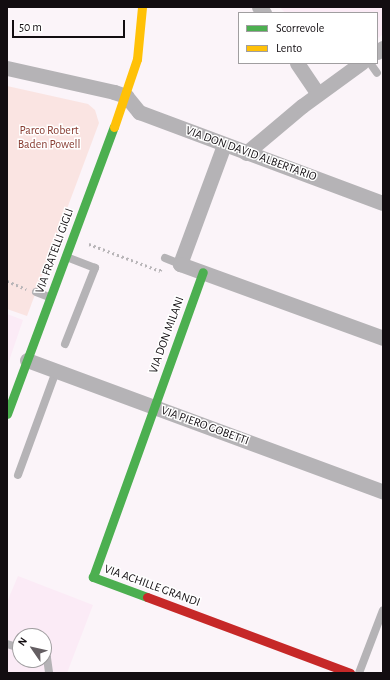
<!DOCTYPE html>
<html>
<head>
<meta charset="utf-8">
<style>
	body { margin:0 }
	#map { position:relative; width:390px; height:680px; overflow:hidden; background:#fbf4f9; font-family:"Alegreya Sans",sans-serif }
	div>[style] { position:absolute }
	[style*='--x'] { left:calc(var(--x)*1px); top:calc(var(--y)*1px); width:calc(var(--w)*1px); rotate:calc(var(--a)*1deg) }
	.built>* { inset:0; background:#fbebf6 }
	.green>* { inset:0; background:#fae4e2 }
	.path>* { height:2.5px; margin-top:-1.25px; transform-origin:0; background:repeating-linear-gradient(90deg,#b8b5b8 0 2px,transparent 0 5px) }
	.lane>* { height:8px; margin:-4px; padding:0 4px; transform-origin:4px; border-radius:4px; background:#b5b3b6 }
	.street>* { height:15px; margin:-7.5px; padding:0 7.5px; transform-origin:7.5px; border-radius:7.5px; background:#b5b3b6 }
	.fast>* { height:9px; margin:-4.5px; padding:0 4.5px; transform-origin:4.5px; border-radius:4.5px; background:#4caf50 }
	.slow>* { height:9px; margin:-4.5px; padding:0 4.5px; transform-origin:4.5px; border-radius:4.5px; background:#ffc107 }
	.jam>* { height:9px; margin:-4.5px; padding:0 4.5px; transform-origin:4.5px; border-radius:4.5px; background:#c62828 }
	span { translate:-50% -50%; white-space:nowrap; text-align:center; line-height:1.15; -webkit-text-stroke:3px #fff; paint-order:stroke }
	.park-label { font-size:12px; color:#873b30 }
	.street-label { font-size:12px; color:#120d11 }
	.frame { position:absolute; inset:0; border:8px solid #120d11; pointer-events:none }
	.legend { position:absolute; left:238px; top:12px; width:140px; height:52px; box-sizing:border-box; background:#fff; border:1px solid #a09ea0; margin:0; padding:5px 7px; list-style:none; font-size:12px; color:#120d11 }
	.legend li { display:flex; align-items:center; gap:8px; height:20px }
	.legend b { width:20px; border:1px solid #a09ea0 }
	.north { position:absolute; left:12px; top:628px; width:40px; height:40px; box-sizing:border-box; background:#fff; border:1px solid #a09ea0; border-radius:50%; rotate:304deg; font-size:11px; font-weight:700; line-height:16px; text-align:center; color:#120d11 }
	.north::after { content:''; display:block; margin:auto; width:14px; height:18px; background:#645e62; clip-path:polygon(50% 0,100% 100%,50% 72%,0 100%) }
	.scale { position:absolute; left:12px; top:20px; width:113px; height:18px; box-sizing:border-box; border:2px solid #120d11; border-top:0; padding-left:5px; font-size:12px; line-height:14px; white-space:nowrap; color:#120d11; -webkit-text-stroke:3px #fff; paint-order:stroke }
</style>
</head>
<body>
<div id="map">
	<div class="built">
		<div style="clip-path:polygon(280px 7px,383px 7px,383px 34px,377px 39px,377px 13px,285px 13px)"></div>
		<div style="clip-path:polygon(7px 314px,23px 320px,7px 367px)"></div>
		<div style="clip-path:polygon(evenodd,18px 576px,93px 605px,67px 673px,7px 673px,7px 602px,18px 576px,20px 636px,44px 636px,44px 660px,20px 660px,20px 636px)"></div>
	</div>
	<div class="green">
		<div style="clip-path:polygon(7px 86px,88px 104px,95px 110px,99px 123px,27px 316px,7px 309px)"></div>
	</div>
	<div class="path">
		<div style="--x:89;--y:244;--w:76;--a:20.8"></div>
		<div style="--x:160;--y:271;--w:3;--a:-72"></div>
		<div style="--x:7;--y:281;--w:21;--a:23"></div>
	</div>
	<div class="lane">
		<div style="--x:370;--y:63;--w:12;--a:55"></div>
		<div style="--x:165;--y:258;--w:16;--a:22"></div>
		<div style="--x:36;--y:292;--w:14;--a:21"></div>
		<div style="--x:65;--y:344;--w:82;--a:-68.5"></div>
		<div style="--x:95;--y:268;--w:31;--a:-159"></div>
		<div style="--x:18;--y:475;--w:111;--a:-69.9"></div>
		<div style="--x:7;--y:644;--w:14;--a:17"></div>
		<div style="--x:44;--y:657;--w:3;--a:18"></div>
		<div style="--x:47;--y:658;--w:15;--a:82"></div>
		<div style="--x:359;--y:673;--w:67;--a:-69.1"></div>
	</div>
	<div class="street">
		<div style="--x:259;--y:7;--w:8;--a:50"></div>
		<div style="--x:377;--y:52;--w:7;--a:-34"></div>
		<div style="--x:297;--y:63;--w:37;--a:56"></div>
		<div style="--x:7;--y:68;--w:110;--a:12.6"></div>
		<div style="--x:114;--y:92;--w:13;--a:18"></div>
		<div style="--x:126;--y:96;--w:21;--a:51"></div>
		<div style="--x:139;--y:112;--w:260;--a:20.5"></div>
		<div style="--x:224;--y:145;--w:127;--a:110.3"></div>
		<div style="--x:180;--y:264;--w:216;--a:20"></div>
		<div style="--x:246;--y:153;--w:73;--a:-40"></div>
		<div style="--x:302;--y:106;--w:73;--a:-36.1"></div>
		<div style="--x:27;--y:360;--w:380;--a:20.3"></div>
	</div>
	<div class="fast">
		<div style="--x:7;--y:414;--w:306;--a:-69.6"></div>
		<div style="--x:147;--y:597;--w:58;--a:-159.7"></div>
		<div style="--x:93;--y:577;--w:324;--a:-70.2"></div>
	</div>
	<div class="slow">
		<div style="--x:114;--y:127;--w:72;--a:-71.3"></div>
		<div style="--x:137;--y:59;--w:52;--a:-84.5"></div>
	</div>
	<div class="jam">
		<div style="--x:147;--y:597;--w:217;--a:20.5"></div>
	</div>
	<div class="park-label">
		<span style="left:49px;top:138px">Parco Robert<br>Baden Powell</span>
	</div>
	<div class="street-label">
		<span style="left:251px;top:154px;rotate:20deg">VIA DON DAVID ALBERTARIO</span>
		<span style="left:55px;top:251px;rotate:-70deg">VIA FRATELLI GIGLI</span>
		<span style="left:167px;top:335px;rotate:-70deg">VIA DON MILANI</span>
		<span style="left:205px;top:426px;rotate:20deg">VIA PIERO GOBETTI</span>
		<span style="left:152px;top:586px;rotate:20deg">VIA ACHILLE GRANDI</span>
	</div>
	<div class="frame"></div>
	<ul class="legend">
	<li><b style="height:5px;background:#4caf50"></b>Scorrevole</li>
	<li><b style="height:5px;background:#ffc107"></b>Lento</li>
	</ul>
	<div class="north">N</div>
	<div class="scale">50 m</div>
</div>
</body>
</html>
